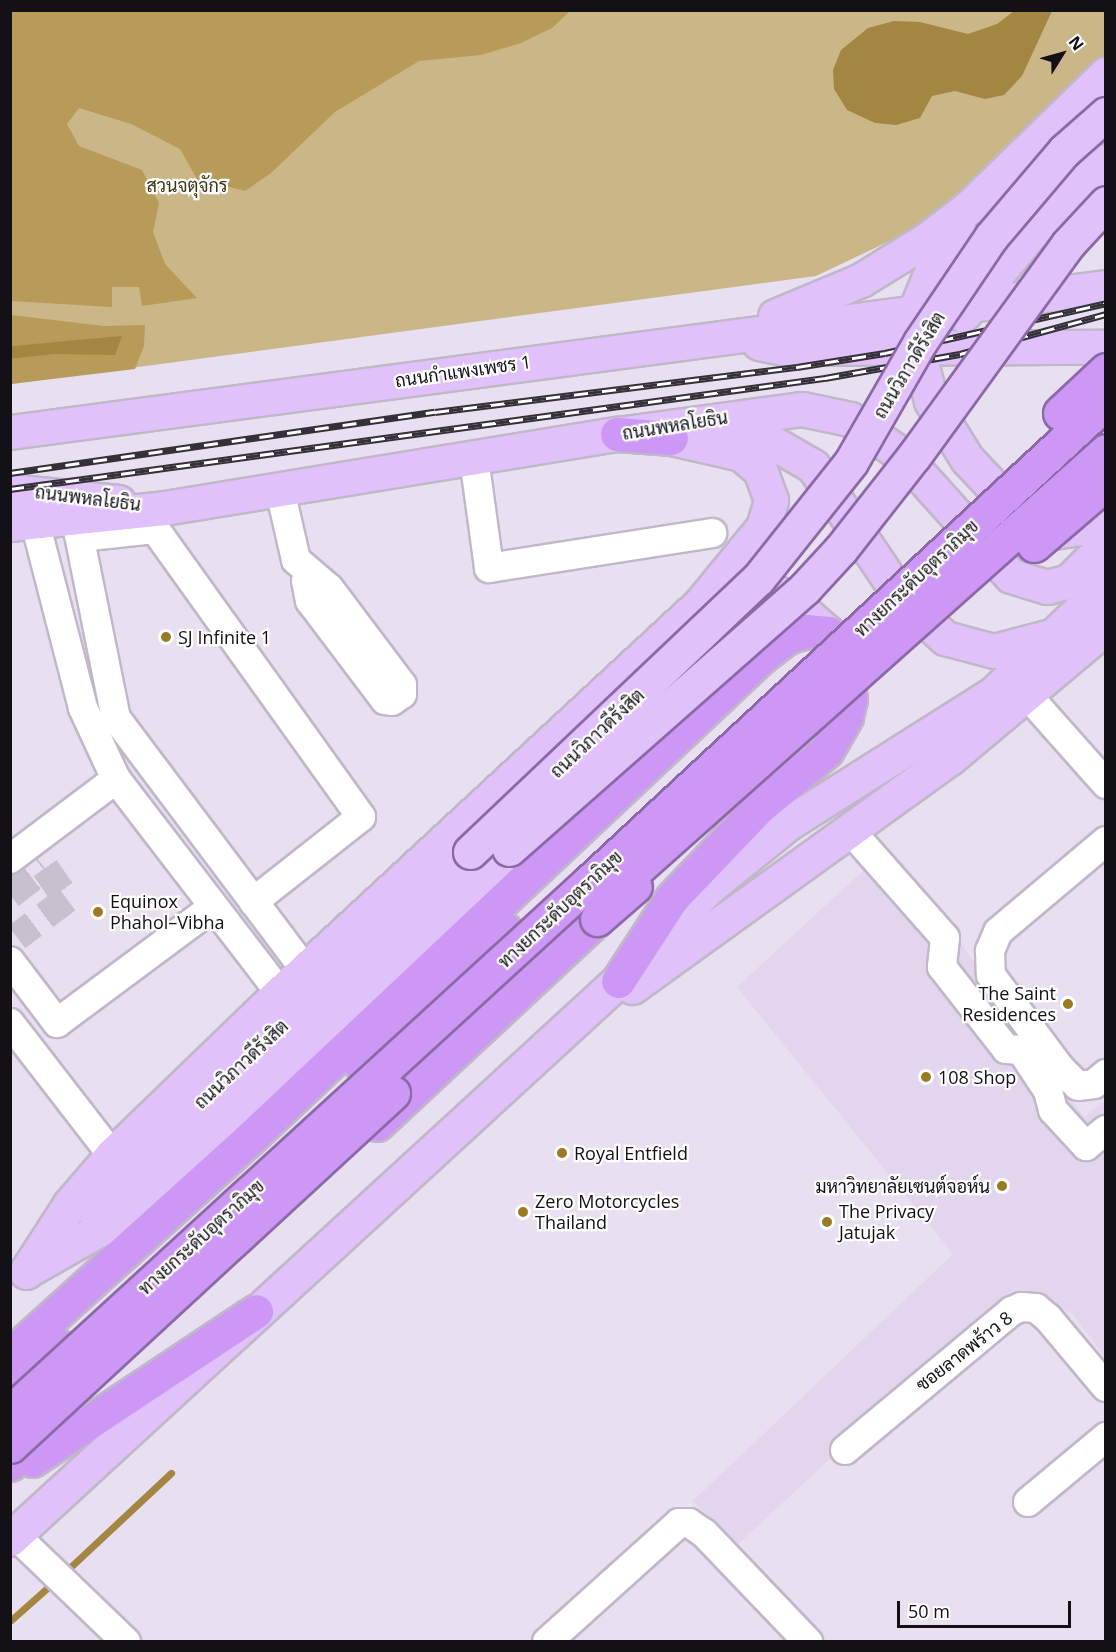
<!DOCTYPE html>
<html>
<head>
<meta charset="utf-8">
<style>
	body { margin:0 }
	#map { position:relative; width:1116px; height:1652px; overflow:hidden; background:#e8dff0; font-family:"Open Sans",Sarabun,sans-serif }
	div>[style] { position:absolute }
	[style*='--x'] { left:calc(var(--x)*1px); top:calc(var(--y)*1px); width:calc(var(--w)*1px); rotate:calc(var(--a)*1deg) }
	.built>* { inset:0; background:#e3d5ee }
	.green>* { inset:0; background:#cbb687 }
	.forest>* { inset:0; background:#b89b58 }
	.water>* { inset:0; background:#a28642 }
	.stream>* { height:7px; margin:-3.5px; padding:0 3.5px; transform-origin:3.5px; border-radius:3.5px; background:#a28642 }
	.minor-tunnel>* { height:28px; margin-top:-14px; transform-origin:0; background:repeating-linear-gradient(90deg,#c8c0cf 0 28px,transparent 0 42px) }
	.roads { filter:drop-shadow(2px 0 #c0b7c8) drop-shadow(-2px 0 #c0b7c8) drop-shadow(0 2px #c0b7c8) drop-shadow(0 -2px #c0b7c8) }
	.minor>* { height:28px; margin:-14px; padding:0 14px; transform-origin:14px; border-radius:14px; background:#fff }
	.major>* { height:33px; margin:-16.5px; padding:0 16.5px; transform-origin:16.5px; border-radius:16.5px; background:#e1c1f9 }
	.highway>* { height:33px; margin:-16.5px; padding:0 16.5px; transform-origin:16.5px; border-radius:16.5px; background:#cd98f5 }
	.rail>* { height:7px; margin-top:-3.5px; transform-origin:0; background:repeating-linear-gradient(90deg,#fff 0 14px,#343038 0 28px); box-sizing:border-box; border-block:2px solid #343038 }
	.bridges { filter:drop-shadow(2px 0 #8c68a7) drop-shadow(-2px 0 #8c68a7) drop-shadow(0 2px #8c68a7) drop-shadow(0 -2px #8c68a7) }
	.major-bridge>* { height:33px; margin:-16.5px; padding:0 16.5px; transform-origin:16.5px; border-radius:16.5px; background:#e1c1f9 }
	.highway-bridge>* { height:33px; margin:-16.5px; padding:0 16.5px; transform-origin:16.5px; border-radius:16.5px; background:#cd98f5 }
	.dots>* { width:16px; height:16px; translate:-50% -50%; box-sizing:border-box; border:3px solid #fff; border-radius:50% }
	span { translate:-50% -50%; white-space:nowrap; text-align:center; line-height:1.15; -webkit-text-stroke:4.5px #fff; paint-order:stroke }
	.park-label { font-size:18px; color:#403415 }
	.street-label { font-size:18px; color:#131016 }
	.poi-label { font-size:18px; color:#131016 }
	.left { translate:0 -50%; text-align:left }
	.right { translate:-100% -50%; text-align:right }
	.frame { position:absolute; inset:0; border:12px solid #131016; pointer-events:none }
	.north { position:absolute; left:1032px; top:24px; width:60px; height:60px; -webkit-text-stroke:4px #fff; paint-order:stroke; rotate:53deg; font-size:16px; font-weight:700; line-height:24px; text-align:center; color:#131016 }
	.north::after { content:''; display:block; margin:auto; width:21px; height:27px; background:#131016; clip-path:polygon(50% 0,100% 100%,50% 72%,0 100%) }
	.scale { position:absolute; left:897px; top:1601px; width:174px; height:27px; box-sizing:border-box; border:3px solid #131016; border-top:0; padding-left:8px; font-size:18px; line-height:21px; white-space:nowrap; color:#131016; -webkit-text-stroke:4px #fff; paint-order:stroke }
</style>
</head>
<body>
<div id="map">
	<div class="built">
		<div style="clip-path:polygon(878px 857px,938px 911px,1084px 1117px,1105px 1101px,1105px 1357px,1072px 1313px,1013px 1290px,738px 1544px,693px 1501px,953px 1254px,737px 987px)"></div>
	</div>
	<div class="green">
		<div style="clip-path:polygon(1105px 10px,1106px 56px,1032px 141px,917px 228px,816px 276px,11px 384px,10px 11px)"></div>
	</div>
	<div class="forest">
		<div style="clip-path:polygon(11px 10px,570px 10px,570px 11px,552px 28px,521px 43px,481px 55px,419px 61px,335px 112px,271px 173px,245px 191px,197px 179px,180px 149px,131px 124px,79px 108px,67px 124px,79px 146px,142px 170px,159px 203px,153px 232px,165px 264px,197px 298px,142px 306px,139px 287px,112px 287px,112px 307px,11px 301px)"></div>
		<div style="clip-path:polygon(11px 315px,104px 326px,145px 325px,144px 346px,135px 369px,11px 384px,11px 359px,55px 354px,122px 337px,11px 346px)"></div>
	</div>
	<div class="water">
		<div style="clip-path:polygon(1014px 11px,1052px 11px,1022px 76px,1004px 95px,985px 99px,955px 91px,932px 96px,920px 118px,896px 125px,875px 123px,847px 110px,834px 89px,833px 70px,841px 50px,868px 28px,894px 21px,920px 22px,968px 34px,997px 24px)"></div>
		<div style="clip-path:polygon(122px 336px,115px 355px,55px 354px,11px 359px,11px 346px)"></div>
	</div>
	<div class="stream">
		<div style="--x:63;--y:1574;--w:148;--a:-43.1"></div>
		<div style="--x:10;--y:1621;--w:60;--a:-41.6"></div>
	</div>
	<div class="minor-tunnel">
		<div style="--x:10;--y:895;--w:44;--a:-37.6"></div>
		<div style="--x:45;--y:868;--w:38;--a:55"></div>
		<div style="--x:67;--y:899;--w:63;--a:142.8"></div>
	</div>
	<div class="roads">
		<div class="minor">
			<div style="--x:474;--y:458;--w:111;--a:82.2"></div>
			<div style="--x:489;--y:568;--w:226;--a:-8.9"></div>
			<div style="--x:280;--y:490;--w:72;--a:77.1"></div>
			<div style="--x:296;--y:560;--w:43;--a:40.3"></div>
			<div style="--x:329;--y:588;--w:121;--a:53"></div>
			<div style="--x:402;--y:685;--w:9;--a:90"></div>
			<div style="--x:402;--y:694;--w:12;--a:145"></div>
			<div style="--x:392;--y:701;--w:7;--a:-172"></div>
			<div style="--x:385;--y:700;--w:124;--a:-127.1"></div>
			<div style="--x:310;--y:601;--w:20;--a:-101"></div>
			<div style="--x:306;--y:581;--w:8;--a:-67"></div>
			<div style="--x:76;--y:520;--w:202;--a:78.6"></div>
			<div style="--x:116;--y:718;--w:315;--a:53.1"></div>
			<div style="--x:35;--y:522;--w:192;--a:75.5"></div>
			<div style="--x:83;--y:708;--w:78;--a:65.1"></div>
			<div style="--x:116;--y:779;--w:270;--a:52.5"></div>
			<div style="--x:80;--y:537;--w:75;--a:-6.1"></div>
			<div style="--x:155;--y:529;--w:354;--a:54.4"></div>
			<div style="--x:361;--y:817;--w:137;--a:141.8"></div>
			<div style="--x:1027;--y:695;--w:119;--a:48.4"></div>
			<div style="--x:849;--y:829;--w:145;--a:48.6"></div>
			<div style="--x:945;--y:938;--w:29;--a:96"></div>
			<div style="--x:942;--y:967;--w:104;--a:52"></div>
			<div style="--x:1006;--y:1049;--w:15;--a:4"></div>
			<div style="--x:1021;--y:1050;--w:49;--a:56.6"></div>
			<div style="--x:1048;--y:1091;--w:20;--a:75"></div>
			<div style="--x:1053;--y:1110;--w:49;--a:47.5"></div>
			<div style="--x:1086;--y:1146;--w:26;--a:-39"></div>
			<div style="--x:1106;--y:841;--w:141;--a:139.9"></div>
			<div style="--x:998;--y:932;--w:21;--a:113"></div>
			<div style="--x:990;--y:951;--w:24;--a:88"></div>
			<div style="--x:991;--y:975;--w:116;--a:53.4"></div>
			<div style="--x:1060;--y:1068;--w:25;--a:45"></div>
			<div style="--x:1078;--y:1086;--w:16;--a:-7"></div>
			<div style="--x:1094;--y:1084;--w:16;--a:-40"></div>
			<div style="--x:10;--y:859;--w:133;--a:-37"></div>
			<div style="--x:10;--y:961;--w:78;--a:52.8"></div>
			<div style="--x:57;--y:1023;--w:194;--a:-36.6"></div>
			<div style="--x:10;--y:1023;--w:167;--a:52.3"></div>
			<div style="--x:845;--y:1450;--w:217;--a:-39.8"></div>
			<div style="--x:1012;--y:1311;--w:10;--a:-24"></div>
			<div style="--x:1021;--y:1307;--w:15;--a:4"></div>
			<div style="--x:1036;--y:1308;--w:16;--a:40"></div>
			<div style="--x:1048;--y:1318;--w:90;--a:50"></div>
			<div style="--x:1028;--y:1502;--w:102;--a:-39.8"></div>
			<div style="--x:15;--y:1535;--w:154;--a:43.9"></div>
			<div style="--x:547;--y:1642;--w:178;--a:-42"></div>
			<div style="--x:679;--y:1523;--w:10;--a:0"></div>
			<div style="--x:689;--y:1523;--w:18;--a:34"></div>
			<div style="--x:704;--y:1533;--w:151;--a:46.3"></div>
		</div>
		<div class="major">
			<div style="--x:958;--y:223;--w:32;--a:124"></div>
			<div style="--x:940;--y:250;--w:66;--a:112.3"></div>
			<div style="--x:915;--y:311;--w:36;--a:87"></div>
			<div style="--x:917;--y:347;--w:56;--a:75.5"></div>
			<div style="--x:931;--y:401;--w:68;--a:58.2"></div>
			<div style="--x:967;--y:459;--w:67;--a:46.8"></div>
			<div style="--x:1013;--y:508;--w:47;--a:31"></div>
			<div style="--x:1053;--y:532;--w:34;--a:-8"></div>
			<div style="--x:1087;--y:527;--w:21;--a:-25"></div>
			<div style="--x:963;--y:315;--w:122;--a:-50.3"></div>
			<div style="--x:1041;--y:221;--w:88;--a:-42.7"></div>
			<div style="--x:775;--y:316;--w:93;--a:-22.7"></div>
			<div style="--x:861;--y:280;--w:76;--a:-31.6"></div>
			<div style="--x:926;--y:240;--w:54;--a:-37.5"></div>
			<div style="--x:969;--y:207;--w:191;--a:-44.2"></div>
			<div style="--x:759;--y:343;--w:25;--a:12"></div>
			<div style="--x:783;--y:348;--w:323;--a:-0.2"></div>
			<div style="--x:10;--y:432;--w:1106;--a:-7.54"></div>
			<div style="--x:718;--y:438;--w:55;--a:5.2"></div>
			<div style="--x:773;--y:443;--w:46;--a:29.9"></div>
			<div style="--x:813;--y:466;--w:161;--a:56.1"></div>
			<div style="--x:903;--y:600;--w:57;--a:42.1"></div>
			<div style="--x:945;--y:638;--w:51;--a:14.9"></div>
			<div style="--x:994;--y:651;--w:59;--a:-14.7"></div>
			<div style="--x:10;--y:491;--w:109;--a:5.8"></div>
			<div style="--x:10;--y:524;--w:155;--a:-5.9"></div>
			<div style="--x:164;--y:508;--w:459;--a:-9.3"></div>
			<div style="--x:617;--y:434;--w:187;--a:-7.7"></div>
			<div style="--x:802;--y:409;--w:49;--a:11.8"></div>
			<div style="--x:850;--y:419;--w:63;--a:34.7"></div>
			<div style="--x:902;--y:455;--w:163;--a:48"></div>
			<div style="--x:1011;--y:576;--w:38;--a:17"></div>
			<div style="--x:1047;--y:587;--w:23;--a:-15"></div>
			<div style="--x:1069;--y:581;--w:52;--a:-45"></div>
			<div style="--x:729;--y:590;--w:13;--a:-27"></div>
			<div style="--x:741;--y:584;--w:25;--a:7"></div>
			<div style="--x:766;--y:587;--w:25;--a:27"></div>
			<div style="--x:788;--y:598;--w:53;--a:41.2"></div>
			<div style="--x:632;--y:987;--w:392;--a:-35.8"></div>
			<div style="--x:950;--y:758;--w:204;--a:-40"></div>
			<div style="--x:91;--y:1208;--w:520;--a:-43.21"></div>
			<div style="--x:30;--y:1269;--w:83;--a:-29.7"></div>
			<div style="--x:102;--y:1228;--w:57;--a:-36.5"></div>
			<div style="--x:148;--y:1194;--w:499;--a:-43.7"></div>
			<div style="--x:26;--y:1272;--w:81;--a:-57.1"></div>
			<div style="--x:70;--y:1204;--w:65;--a:-49.4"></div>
			<div style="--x:112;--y:1155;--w:233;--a:-44"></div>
			<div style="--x:280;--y:993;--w:572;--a:-42.81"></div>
			<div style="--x:700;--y:604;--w:99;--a:-50.7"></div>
			<div style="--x:763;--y:527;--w:28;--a:-73"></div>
			<div style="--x:771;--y:500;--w:32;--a:-110"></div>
			<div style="--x:760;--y:470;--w:25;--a:-140"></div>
			<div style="--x:741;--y:454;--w:72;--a:-167.1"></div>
			<div style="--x:10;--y:1539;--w:825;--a:-42.54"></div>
			<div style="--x:618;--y:981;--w:128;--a:-45.9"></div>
			<div style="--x:707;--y:889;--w:103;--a:-39.1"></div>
			<div style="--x:787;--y:824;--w:244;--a:-32.3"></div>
			<div style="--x:993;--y:694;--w:157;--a:-44"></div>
		</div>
		<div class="highway">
			<div style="--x:617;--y:434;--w:54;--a:4.2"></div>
			<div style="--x:360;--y:1063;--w:197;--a:-42.7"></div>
			<div style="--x:377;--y:1124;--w:301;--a:-43"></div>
			<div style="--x:10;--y:1355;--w:322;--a:-42.1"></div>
			<div style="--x:249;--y:1139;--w:705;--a:-43.27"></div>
			<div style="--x:762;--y:656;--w:31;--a:-37"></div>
			<div style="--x:787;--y:637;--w:21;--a:-17"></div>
			<div style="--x:807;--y:631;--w:21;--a:5"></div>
			<div style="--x:828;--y:633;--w:28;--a:60"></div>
			<div style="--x:842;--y:657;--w:43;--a:79.2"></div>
			<div style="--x:850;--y:699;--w:18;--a:103"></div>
			<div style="--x:846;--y:717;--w:39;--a:120"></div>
			<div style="--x:826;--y:751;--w:89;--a:140"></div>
			<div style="--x:758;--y:808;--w:124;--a:133.7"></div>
			<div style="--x:672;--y:898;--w:99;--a:123"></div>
			<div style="--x:10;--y:1386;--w:62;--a:-43"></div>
			<div style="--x:32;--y:1460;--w:269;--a:-33.6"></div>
			<div style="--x:10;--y:1464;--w:50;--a:-41.7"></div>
		</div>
	</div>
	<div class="rail">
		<div style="--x:10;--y:473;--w:429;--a:-8.2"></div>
		<div style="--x:435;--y:412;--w:365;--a:-7.1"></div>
		<div style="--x:797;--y:367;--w:89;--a:-9"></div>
		<div style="--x:885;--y:353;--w:227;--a:-12.7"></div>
		<div style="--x:10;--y:489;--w:823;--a:-7.76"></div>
		<div style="--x:825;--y:378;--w:137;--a:-10.1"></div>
		<div style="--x:960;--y:354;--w:151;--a:-15.3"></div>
	</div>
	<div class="bridges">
		<div class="major-bridge">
			<div style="--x:509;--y:849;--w:395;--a:-41.4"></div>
			<div style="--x:805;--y:588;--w:53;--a:-47.3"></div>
			<div style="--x:841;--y:549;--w:118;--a:-51.9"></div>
			<div style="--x:914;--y:456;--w:262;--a:-54"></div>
			<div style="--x:1068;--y:244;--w:56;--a:-47.2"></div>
			<div style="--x:470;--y:852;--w:397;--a:-43.5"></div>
			<div style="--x:758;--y:579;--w:149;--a:-51.5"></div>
			<div style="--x:851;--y:462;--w:138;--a:-60.1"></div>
			<div style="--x:920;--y:342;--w:127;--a:-55.9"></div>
			<div style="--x:991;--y:237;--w:113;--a:-49.7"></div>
			<div style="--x:1064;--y:151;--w:56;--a:-41.4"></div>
		</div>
		<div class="highway-bridge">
			<div style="--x:1060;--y:413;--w:63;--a:-43.1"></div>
			<div style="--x:1034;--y:545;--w:95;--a:-40.7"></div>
			<div style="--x:610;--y:893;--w:664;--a:-41.71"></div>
			<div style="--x:597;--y:919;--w:50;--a:-41"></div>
			<div style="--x:10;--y:1412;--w:785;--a:-42.47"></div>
			<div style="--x:589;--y:882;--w:705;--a:-42.87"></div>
			<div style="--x:10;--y:1446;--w:521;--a:-42.67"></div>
		</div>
	</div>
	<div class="dots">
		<div style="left:166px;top:637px;background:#9b7a24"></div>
		<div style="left:98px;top:912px;background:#9b7a24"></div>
		<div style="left:1068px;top:1004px;background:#9b7a24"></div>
		<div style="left:926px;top:1077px;background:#9b7a24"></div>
		<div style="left:562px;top:1153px;background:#9b7a24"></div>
		<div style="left:1002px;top:1186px;background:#9b7a24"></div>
		<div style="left:523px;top:1212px;background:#9b7a24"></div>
		<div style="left:827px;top:1222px;background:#9b7a24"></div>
	</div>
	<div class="park-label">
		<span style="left:187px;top:185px">สวนจตุจักร</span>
	</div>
	<div class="street-label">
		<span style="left:909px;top:365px;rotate:-59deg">ถนนวิภาวดีรังสิต</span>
		<span style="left:463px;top:371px;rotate:-8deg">ถนนกำแพงเพชร 1</span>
		<span style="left:675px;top:425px;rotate:-9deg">ถนนพหลโยธิน</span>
		<span style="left:88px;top:498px;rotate:7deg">ถนนพหลโยธิน</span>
		<span style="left:916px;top:578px;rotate:-43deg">ทางยกระดับอุตราภิมุข</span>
		<span style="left:597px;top:733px;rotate:-43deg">ถนนวิภาวดีรังสิต</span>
		<span style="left:560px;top:909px;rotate:-43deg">ทางยกระดับอุตราภิมุข</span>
		<span style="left:241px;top:1064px;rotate:-43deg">ถนนวิภาวดีรังสิต</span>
		<span style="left:201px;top:1237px;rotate:-42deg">ทางยกระดับอุตราภิมุข</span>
		<span style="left:964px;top:1351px;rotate:-38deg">ซอยลาดพร้าว 8</span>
	</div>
	<div class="poi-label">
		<span class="left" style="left:178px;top:637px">SJ Infinite 1</span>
		<span class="left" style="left:110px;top:912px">Equinox<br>Phahol–Vibha</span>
		<span class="right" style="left:1056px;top:1004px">The Saint<br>Residences</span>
		<span class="left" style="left:938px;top:1077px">108 Shop</span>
		<span class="left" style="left:574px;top:1153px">Royal Entfield</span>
		<span class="right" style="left:990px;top:1186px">มหาวิทยาลัยเซนต์จอห์น</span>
		<span class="left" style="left:535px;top:1212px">Zero Motorcycles<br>Thailand</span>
		<span class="left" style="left:839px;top:1222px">The Privacy<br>Jatujak</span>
	</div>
	<div class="frame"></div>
	<div class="north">N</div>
	<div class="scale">50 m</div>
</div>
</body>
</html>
